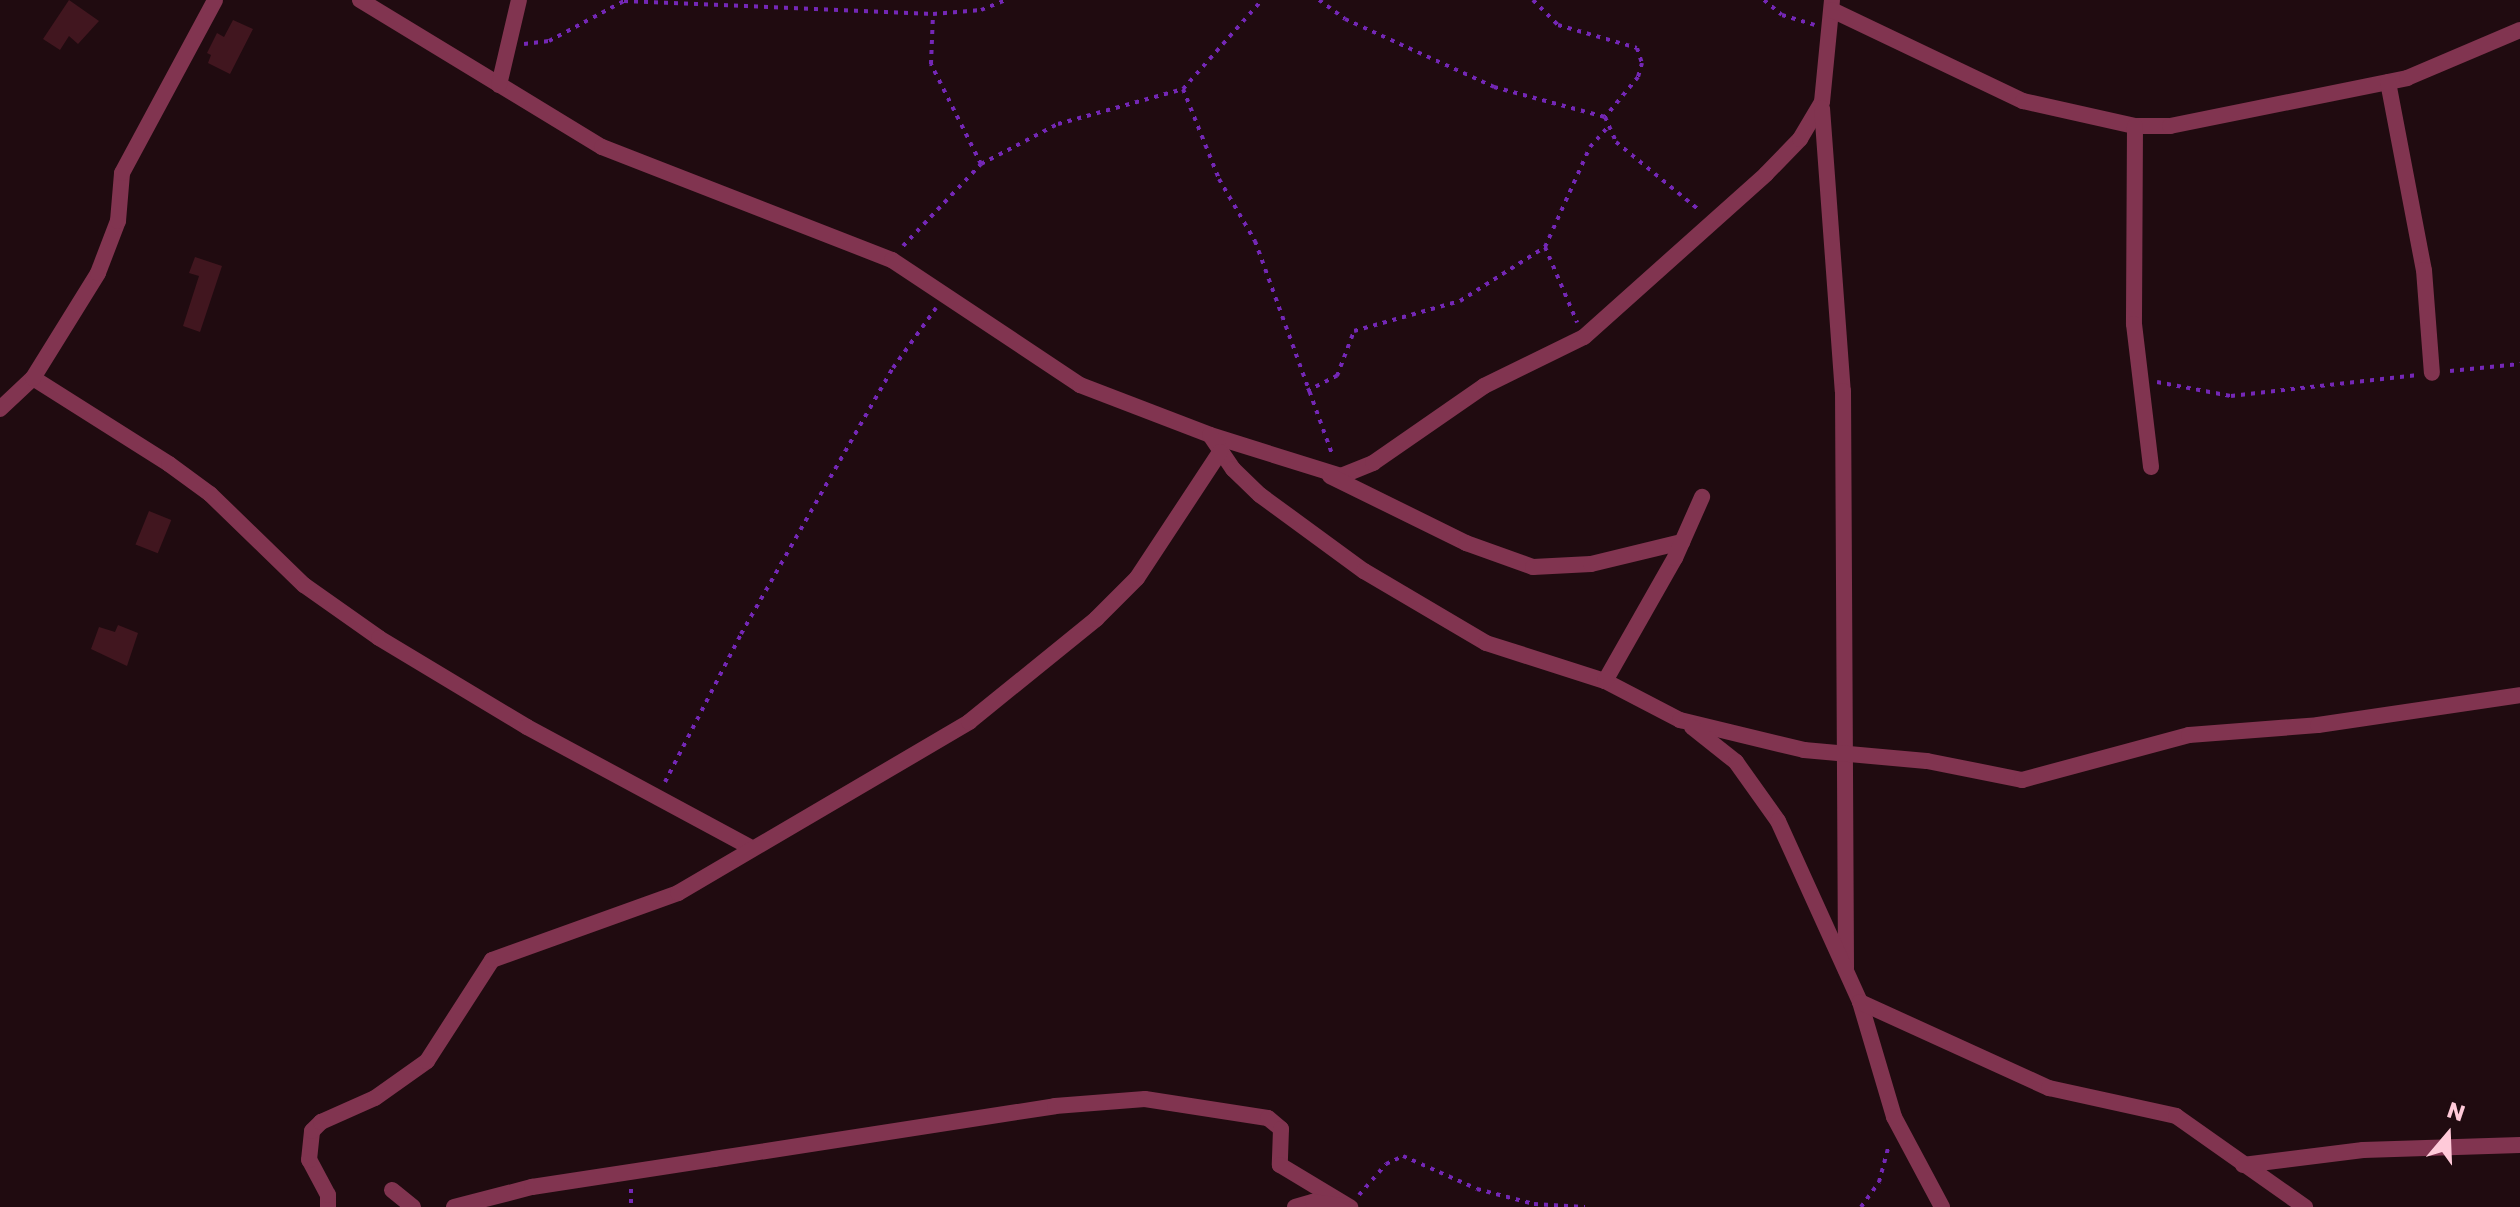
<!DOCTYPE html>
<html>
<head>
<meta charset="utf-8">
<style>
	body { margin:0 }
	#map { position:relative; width:2520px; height:1207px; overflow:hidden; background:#200b10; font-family:Poppins,sans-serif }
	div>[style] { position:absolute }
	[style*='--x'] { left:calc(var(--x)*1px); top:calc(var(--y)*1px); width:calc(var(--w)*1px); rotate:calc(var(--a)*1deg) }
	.building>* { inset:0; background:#41161f; transform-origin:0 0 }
	.path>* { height:4px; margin-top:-2px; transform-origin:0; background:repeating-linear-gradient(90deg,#7427b6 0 4px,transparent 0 10px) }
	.street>* { height:16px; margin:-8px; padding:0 8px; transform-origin:8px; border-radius:8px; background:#813450 }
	span { translate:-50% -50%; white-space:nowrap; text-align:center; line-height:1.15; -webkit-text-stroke:7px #200b10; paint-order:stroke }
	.north { position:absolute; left:2408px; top:1095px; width:80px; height:80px; -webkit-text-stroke:6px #200b10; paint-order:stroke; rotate:19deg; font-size:22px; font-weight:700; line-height:32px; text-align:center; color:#ffcad9 }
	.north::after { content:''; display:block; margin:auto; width:28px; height:36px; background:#ffcad9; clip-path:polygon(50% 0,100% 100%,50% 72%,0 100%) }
</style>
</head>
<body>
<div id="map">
	<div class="building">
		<div style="clip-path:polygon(69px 0,99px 21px,78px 44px,69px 36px,60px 50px,43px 39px)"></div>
		<div style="clip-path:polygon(233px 20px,253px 29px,230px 74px,208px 63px,211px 55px,207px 53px,217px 33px,224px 37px)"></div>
		<div style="clip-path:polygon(195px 257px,222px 266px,200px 332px,183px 326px,199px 276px,189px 273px)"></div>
		<div style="left:149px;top:511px;width:24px;height:36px;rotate:22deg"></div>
		<div style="clip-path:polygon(118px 625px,138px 633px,127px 666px,91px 649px,99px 627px,115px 632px)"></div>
	</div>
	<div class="path">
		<div style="--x:1319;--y:0;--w:32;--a:36"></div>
		<div style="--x:1345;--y:19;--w:164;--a:24.5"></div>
		<div style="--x:1494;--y:87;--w:115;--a:15.1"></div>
		<div style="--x:1605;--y:117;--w:27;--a:66"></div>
		<div style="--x:1616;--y:142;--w:107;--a:39.3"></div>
		<div style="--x:1533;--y:0;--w:35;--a:45"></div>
		<div style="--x:1558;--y:25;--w:82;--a:16.2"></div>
		<div style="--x:1637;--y:48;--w:16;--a:72"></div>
		<div style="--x:1642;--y:63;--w:15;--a:106"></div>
		<div style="--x:1638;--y:77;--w:52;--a:129.5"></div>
		<div style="--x:1764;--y:0;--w:23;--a:40"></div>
		<div style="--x:1782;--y:15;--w:34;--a:17"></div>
		<div style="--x:524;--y:44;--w:25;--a:-7"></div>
		<div style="--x:549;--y:41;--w:85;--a:-28.1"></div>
		<div style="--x:624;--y:1;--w:309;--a:2.4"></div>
		<div style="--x:1183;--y:89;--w:97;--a:68.2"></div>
		<div style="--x:1219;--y:179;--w:72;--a:59.9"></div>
		<div style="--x:1255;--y:241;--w:229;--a:70.1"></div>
		<div style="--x:981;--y:164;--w:112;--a:-116.6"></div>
		<div style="--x:931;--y:64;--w:50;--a:-87.7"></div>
		<div style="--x:933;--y:14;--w:48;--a:-4.8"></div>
		<div style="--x:981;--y:10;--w:27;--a:-22"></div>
		<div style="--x:903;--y:246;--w:113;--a:-46.4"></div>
		<div style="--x:981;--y:164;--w:87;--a:-27.5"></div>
		<div style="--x:1058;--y:124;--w:130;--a:-15.6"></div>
		<div style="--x:1183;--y:89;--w:119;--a:-48.4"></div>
		<div style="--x:1545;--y:247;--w:82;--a:66.9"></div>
		<div style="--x:2450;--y:371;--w:70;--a:-5.7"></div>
		<div style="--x:2157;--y:382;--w:75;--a:10.7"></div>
		<div style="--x:2231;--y:396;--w:188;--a:-6.4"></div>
		<div style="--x:1307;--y:391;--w:34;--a:-27"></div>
		<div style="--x:1337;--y:376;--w:48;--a:-69.3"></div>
		<div style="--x:1354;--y:331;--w:110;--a:-15.8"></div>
		<div style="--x:1460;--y:301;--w:101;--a:-32.4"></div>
		<div style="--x:1545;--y:247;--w:110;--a:-65.8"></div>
		<div style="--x:1590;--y:147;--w:27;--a:-48"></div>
		<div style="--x:665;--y:782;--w:166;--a:-62.8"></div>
		<div style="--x:741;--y:634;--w:306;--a:-60.3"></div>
		<div style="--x:893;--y:368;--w:74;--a:-54.4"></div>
		<div style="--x:631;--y:1189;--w:18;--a:90"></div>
		<div style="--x:1359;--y:1195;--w:41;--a:-48.9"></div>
		<div style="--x:1386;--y:1164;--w:19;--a:-25"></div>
		<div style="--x:1403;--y:1156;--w:81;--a:24"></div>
		<div style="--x:1477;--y:1189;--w:59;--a:14.7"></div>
		<div style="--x:1534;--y:1204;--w:51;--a:3.4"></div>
		<div style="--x:1861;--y:1207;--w:31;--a:-54"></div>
		<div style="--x:1879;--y:1182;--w:38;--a:-75"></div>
	</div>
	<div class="street">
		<div style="--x:360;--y:0;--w:283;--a:31.3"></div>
		<div style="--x:602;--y:147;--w:311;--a:21.3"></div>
		<div style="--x:892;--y:260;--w:226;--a:33.6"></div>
		<div style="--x:1080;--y:385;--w:139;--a:21"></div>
		<div style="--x:1210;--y:435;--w:137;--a:17.4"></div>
		<div style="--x:1341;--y:476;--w:35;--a:-22"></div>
		<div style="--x:1373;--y:463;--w:135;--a:-34.7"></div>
		<div style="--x:1484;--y:386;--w:111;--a:-26.1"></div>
		<div style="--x:1584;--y:337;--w:244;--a:-41.8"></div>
		<div style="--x:1766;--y:174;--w:49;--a:-45.8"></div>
		<div style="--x:1800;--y:139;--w:43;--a:-59.3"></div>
		<div style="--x:1822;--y:102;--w:102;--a:-84.4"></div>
		<div style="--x:1832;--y:10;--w:212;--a:25.5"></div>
		<div style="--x:2023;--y:101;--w:115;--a:12.6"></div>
		<div style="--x:2135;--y:126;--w:35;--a:0"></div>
		<div style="--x:2170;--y:126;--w:242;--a:-11.4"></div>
		<div style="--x:2407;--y:78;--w:123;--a:-23"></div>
		<div style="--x:2388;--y:82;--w:191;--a:79.2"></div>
		<div style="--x:2424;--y:270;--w:103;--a:85.6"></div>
		<div style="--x:499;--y:85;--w:87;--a:-76.8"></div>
		<div style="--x:1822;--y:108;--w:284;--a:85.8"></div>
		<div style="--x:1843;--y:391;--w:579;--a:89.7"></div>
		<div style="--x:2135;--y:126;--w:198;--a:90.3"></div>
		<div style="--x:2134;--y:324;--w:144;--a:83.2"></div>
		<div style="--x:33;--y:378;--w:161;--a:32.3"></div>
		<div style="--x:169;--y:464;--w:51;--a:36.2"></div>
		<div style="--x:210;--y:494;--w:131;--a:44.1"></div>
		<div style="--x:304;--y:585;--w:92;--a:35.2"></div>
		<div style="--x:379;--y:638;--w:173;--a:31"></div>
		<div style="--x:527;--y:727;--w:253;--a:28.3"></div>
		<div style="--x:0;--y:409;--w:45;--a:-43.2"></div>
		<div style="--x:33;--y:378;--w:123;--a:-58.2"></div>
		<div style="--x:98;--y:273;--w:56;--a:-69"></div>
		<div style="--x:118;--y:221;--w:48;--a:-85.2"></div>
		<div style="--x:122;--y:173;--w:196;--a:-61.7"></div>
		<div style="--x:1210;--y:435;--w:41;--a:55.9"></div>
		<div style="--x:1233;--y:469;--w:37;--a:44"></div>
		<div style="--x:1260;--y:495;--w:129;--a:36.2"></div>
		<div style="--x:1364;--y:571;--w:142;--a:30.5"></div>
		<div style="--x:1486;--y:643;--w:125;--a:17.7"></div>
		<div style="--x:1605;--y:681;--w:85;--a:27.5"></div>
		<div style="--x:1680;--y:720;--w:128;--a:13.6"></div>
		<div style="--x:1804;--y:750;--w:123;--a:5.1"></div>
		<div style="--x:1927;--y:761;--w:97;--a:11.3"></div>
		<div style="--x:2022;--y:780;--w:173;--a:-15.1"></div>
		<div style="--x:2189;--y:735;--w:129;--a:-4.4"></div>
		<div style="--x:2318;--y:725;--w:204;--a:-8.4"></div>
		<div style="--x:1330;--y:476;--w:152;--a:26.2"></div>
		<div style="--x:1466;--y:543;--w:71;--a:19.7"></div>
		<div style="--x:1533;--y:567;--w:58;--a:-3"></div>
		<div style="--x:1591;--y:564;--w:94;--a:-13.6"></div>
		<div style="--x:1605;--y:681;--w:142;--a:-60.4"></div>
		<div style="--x:1675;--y:558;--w:67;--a:-66.1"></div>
		<div style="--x:1692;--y:727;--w:56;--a:38.5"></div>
		<div style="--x:1736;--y:762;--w:72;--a:54.6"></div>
		<div style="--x:1778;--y:821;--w:199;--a:65.6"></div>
		<div style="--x:1860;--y:1002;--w:120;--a:73.5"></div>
		<div style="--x:1894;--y:1117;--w:102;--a:61.9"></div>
		<div style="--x:1860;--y:1002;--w:208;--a:24.5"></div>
		<div style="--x:2049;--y:1088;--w:130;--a:12.4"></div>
		<div style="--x:2176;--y:1116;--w:158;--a:35.2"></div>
		<div style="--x:2243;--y:1165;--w:121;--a:-7.1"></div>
		<div style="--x:2363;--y:1150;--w:157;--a:-1.8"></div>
		<div style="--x:392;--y:1190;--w:27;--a:39"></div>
		<div style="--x:328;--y:1207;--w:12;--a:-90"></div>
		<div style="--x:328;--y:1195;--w:40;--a:-118"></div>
		<div style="--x:309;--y:1160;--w:29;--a:-84"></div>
		<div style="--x:312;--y:1131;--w:13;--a:-45"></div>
		<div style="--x:321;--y:1122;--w:59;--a:-24"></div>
		<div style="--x:375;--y:1098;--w:64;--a:-35.4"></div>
		<div style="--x:427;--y:1061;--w:120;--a:-57.2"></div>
		<div style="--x:492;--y:960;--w:198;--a:-19.8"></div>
		<div style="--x:678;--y:893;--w:338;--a:-30.4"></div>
		<div style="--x:969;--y:722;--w:164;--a:-39"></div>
		<div style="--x:1096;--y:619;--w:58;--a:-45"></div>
		<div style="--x:1137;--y:578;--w:151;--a:-56.6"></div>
		<div style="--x:454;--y:1207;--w:81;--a:-14.4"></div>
		<div style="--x:532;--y:1187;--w:184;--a:-8.7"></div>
		<div style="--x:714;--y:1159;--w:345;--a:-8.8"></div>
		<div style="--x:1055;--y:1106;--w:90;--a:-4.4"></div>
		<div style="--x:1145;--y:1099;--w:124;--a:8.8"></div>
		<div style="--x:1268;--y:1118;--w:17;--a:40"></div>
		<div style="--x:1281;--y:1129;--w:36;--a:92"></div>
		<div style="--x:1280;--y:1165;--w:82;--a:31"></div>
		<div style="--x:1295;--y:1207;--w:19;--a:-16"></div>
		<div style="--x:1313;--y:1202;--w:30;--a:8"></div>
	</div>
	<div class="north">N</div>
</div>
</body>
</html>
